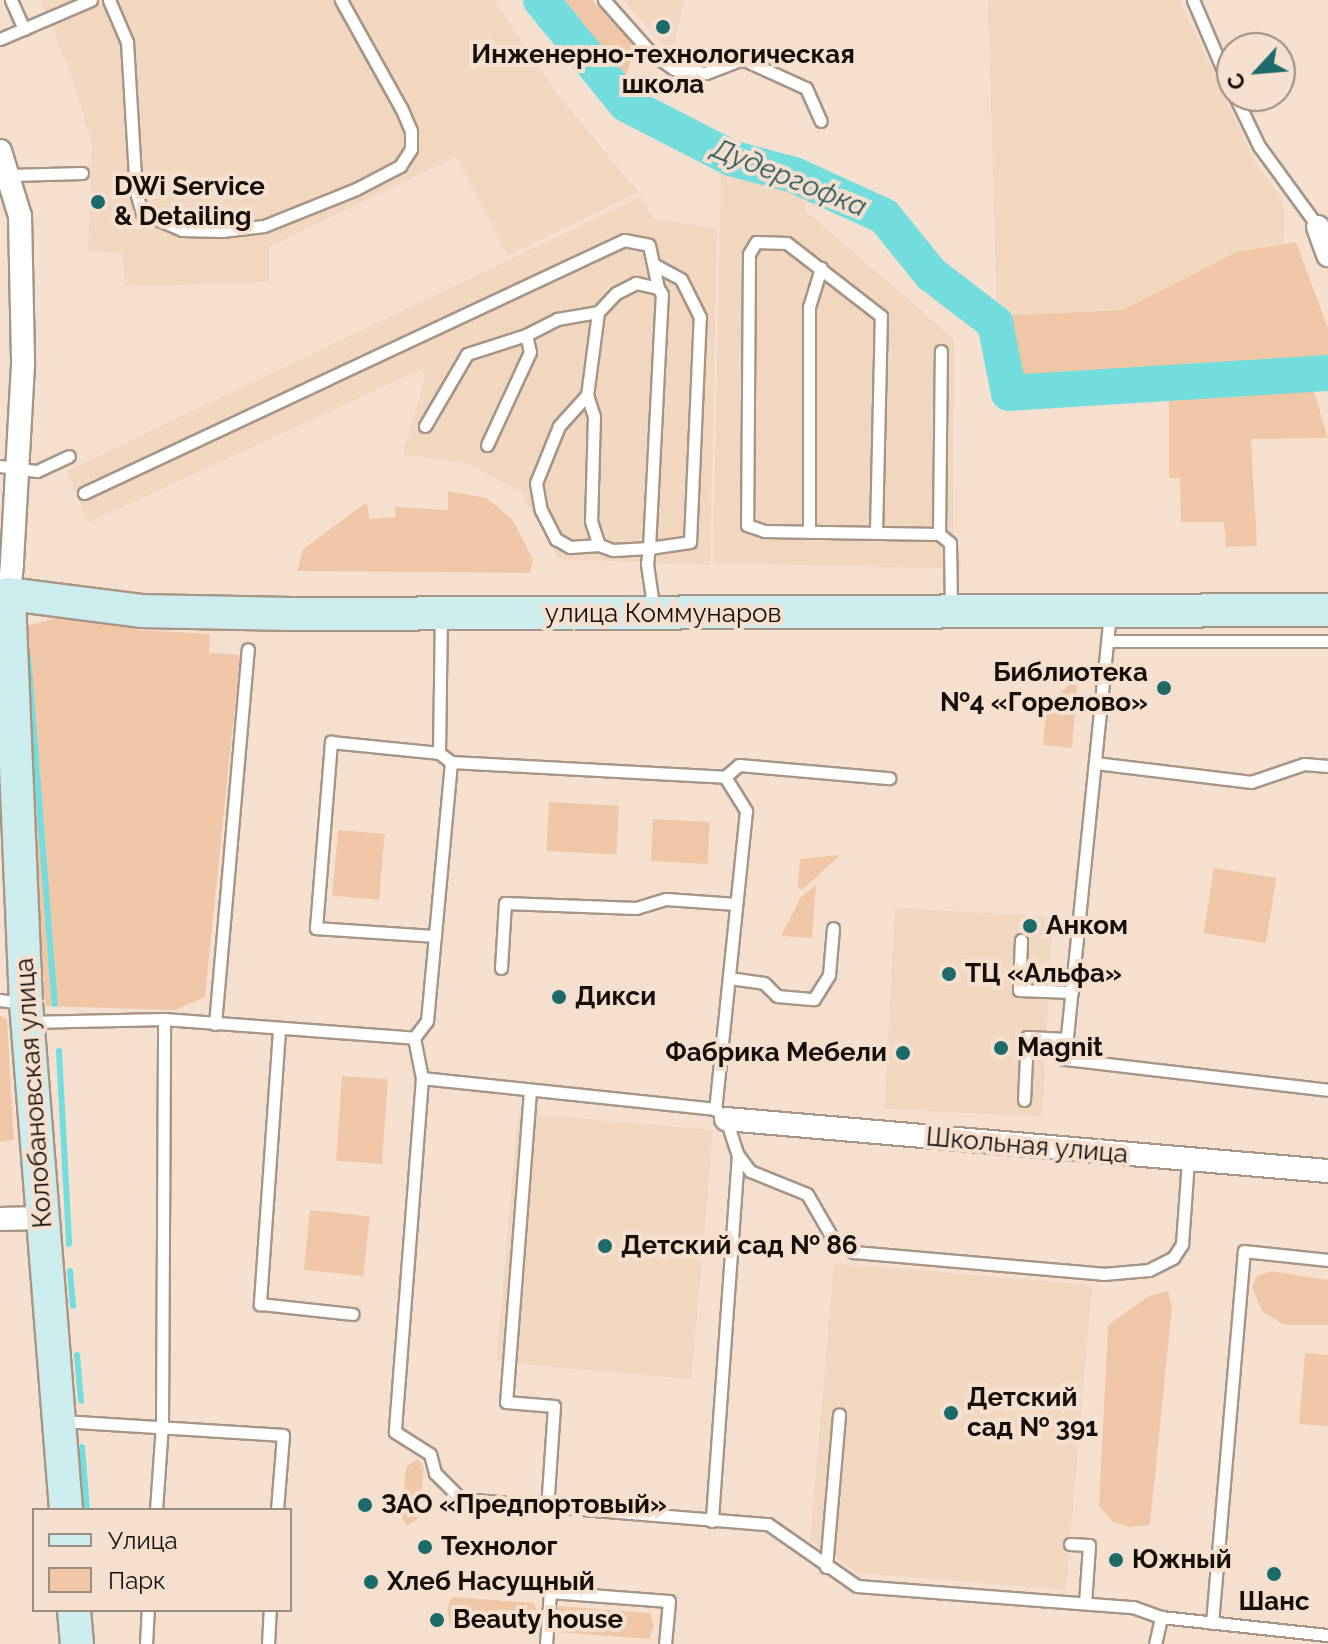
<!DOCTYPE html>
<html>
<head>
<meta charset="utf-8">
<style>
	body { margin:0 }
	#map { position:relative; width:1328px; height:1644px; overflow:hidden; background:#f5e0d0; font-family:Raleway,sans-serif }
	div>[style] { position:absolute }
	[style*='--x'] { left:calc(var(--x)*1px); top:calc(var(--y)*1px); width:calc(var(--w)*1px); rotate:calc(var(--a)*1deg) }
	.built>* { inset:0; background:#f1d6c0; transform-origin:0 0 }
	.green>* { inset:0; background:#efc7a6; transform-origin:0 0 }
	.stream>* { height:6px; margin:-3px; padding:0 3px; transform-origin:3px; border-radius:3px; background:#73ddde }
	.river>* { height:36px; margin:-18px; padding:0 18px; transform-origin:18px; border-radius:18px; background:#73ddde }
	.roads { filter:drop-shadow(2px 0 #a79585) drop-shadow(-2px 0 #a79585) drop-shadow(0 2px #a79585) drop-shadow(0 -2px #a79585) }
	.lane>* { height:11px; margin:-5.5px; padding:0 5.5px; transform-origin:5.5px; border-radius:5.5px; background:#fff }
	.street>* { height:22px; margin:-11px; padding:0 11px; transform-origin:11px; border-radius:11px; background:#fff }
	.secondary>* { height:32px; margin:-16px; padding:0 16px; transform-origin:16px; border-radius:16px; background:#cdeced }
	.dots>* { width:22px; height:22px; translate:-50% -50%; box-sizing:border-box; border:4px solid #f5e0d0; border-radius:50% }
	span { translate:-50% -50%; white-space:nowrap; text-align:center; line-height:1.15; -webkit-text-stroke:8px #f5e0d0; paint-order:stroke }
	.poi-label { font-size:26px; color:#150e09; font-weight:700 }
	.left { translate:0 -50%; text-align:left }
	.right { translate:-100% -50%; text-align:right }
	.street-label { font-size:26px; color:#150e09 }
	.water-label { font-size:28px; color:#275657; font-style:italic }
	.legend { position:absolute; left:32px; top:1508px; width:260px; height:104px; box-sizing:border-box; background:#f5e0d0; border:2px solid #9b8c80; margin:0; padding:10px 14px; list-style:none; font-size:24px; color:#150e09 }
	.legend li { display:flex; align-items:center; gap:16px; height:40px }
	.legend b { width:40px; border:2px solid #9b8c80 }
	.north { position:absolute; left:1216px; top:32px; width:80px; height:80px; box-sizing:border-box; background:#f5e0d0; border:2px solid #9b8c80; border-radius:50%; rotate:244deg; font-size:22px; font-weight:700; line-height:32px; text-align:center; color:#150e09 }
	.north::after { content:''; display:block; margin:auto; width:28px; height:36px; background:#1d6a6b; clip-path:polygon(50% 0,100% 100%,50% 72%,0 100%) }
</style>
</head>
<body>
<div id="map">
	<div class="built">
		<div style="clip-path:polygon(40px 0,494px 0,559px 96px,638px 192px,508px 256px,456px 157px,269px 247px,269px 282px,125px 287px,122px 253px,88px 252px,92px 144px,71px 74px)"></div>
		<div style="clip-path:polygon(623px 0,684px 0,672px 54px)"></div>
		<div style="clip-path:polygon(988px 0,1180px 0,1254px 160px,1283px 200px,1284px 243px,1237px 252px,1123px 310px,997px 316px)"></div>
		<div style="clip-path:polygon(721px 172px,804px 195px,805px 210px,954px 339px,953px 528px,962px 569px,713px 563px)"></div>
		<div style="clip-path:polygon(640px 197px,654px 219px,717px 228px,710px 565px,559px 559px,521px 492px,468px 464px,403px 454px,425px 378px,422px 369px,88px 523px,67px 471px)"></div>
		<div style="left:895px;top:908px;width:158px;height:201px;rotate:3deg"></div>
		<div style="left:518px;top:1113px;width:196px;height:250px;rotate:5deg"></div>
		<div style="clip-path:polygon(834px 1263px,1092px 1285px,1066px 1590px,857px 1573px,810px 1540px)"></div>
	</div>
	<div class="green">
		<div style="clip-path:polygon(548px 0,592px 0,635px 47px,621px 93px)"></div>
		<div style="clip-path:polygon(1296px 242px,1328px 328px,1328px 363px,1012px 384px,997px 316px,1123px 310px,1237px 252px)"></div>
		<div style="clip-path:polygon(1309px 376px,1328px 438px,1251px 439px,1257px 546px,1226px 547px,1224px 522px,1181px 522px,1180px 478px,1169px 478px,1169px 385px)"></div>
		<div style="clip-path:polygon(448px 491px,486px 498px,512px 519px,533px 559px,530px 573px,297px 571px,303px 549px,367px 502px,369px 519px,396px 517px,395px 507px,448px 510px)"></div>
		<div style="clip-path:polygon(68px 615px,141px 630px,210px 634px,209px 653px,240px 655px,205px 997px,175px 1010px,45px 1006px,23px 627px)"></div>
		<div style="clip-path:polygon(1078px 678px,1072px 748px,1043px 745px,1047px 703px)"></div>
		<div style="left:549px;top:802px;width:70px;height:49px;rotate:3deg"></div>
		<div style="left:653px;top:819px;width:57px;height:42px;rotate:3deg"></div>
		<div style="left:338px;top:830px;width:47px;height:66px;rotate:5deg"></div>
		<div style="clip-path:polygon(840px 855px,802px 890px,798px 887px,800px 859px)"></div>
		<div style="left:1214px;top:868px;width:63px;height:66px;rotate:9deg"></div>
		<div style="clip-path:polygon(816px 885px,812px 938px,781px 936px,801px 897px)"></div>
		<div style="clip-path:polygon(0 1016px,7px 1019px,14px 1140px,0 1142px)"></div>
		<div style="left:342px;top:1076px;width:46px;height:85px;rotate:4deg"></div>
		<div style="left:310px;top:1210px;width:60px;height:60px;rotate:6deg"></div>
		<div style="clip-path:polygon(1271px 1271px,1328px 1280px,1328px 1325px,1284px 1325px,1262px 1311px,1252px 1287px,1256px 1277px)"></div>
		<div style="clip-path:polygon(1168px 1291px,1172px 1307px,1150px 1525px,1129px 1527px,1113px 1522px,1099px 1506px,1108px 1325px,1149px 1296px)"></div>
		<div style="clip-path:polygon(1305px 1353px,1328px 1355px,1328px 1426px,1299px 1424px)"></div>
		<div style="clip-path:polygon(418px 1459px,424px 1468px,419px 1518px,407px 1526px,402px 1517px,406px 1467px)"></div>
		<div style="clip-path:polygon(452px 1597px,534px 1603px,538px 1617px,533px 1629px,450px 1624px,447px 1610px)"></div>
		<div style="clip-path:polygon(558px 1606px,650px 1613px,654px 1626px,649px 1639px,556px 1632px,553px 1618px)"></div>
	</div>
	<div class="stream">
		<div style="--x:28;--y:657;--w:348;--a:85.6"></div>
		<div style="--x:59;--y:1051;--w:193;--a:87"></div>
		<div style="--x:70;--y:1271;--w:35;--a:85"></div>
		<div style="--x:77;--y:1355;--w:46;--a:85"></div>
		<div style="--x:82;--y:1447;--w:63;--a:85.5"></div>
	</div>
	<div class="river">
		<div style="--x:541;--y:0;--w:134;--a:50.7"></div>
		<div style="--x:626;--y:104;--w:118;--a:27.2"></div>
		<div style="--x:731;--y:158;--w:65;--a:15.1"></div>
		<div style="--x:794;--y:175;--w:99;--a:24.5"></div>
		<div style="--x:884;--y:216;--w:75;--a:51"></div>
		<div style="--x:931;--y:274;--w:81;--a:37.4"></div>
		<div style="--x:995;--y:323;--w:71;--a:78.7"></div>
		<div style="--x:1009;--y:393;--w:320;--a:-3.6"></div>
	</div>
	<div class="roads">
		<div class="lane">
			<div style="--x:11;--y:0;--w:32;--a:66"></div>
			<div style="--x:109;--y:0;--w:46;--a:66.8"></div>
			<div style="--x:127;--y:42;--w:150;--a:86.6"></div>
			<div style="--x:136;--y:192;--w:22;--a:74"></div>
			<div style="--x:142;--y:213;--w:43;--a:23"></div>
			<div style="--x:182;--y:230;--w:40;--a:1.4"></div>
			<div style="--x:222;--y:231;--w:42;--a:-6.8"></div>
			<div style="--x:264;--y:226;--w:99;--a:-21.9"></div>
			<div style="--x:356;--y:189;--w:50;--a:-27.6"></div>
			<div style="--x:400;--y:166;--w:20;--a:-57"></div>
			<div style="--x:411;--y:149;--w:18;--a:-90"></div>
			<div style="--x:411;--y:131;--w:25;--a:-113"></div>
			<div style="--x:401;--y:108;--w:124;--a:-119.1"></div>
			<div style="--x:604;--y:0;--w:71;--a:48.4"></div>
			<div style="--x:651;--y:53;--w:28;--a:35"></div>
			<div style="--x:674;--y:69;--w:32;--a:7"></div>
			<div style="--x:706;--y:73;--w:39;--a:-21"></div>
			<div style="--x:742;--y:59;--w:70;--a:24.4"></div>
			<div style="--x:806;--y:88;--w:36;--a:66"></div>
			<div style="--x:1193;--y:0;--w:99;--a:66.8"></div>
			<div style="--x:0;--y:39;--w:99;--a:-23.2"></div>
			<div style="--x:1235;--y:96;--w:55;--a:64.4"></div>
			<div style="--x:1259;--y:146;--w:100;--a:53.9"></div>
			<div style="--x:11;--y:175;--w:71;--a:-1.6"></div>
			<div style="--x:587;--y:395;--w:42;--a:132.1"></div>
			<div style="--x:559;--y:426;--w:61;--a:112"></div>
			<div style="--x:536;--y:483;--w:27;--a:80"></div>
			<div style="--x:541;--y:510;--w:33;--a:63"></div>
			<div style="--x:556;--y:539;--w:16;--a:30"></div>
			<div style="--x:570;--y:547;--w:29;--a:-4"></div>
			<div style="--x:425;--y:426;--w:83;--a:-59.7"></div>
			<div style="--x:467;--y:354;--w:62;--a:-17.9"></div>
			<div style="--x:487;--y:445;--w:102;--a:-65.2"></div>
			<div style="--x:530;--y:352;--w:17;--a:-103"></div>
			<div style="--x:526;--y:335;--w:35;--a:-27"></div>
			<div style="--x:557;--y:319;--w:42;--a:-9.7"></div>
			<div style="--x:0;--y:466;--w:37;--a:8"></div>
			<div style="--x:37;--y:471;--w:35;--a:-25"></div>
			<div style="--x:84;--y:493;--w:596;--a:-25.1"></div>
			<div style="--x:624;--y:240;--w:25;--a:11"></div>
			<div style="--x:649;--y:245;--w:44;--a:78.2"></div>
			<div style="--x:809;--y:532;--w:225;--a:-90"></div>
			<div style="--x:809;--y:307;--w:41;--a:-72.9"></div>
			<div style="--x:876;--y:532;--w:216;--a:-88.7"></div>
			<div style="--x:881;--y:316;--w:119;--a:-142.2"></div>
			<div style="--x:787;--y:243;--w:31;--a:-178"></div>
			<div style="--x:756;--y:242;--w:14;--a:120"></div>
			<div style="--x:749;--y:254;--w:271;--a:90.4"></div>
			<div style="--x:747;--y:525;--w:18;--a:19"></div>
			<div style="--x:764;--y:531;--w:175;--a:1"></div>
			<div style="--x:939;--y:534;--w:14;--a:39"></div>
			<div style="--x:950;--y:543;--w:67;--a:89.1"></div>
			<div style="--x:939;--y:534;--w:183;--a:-89.4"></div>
			<div style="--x:654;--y:612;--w:49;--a:-98.3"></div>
			<div style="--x:647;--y:564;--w:16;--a:-83"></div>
			<div style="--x:649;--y:548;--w:254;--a:-87.1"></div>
			<div style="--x:662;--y:294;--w:7;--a:-124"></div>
			<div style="--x:658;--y:288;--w:23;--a:-167"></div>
			<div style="--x:636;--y:283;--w:22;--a:153"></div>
			<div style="--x:616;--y:293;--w:26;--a:133"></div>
			<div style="--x:598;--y:312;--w:84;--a:97.5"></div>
			<div style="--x:587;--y:395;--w:22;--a:72"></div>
			<div style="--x:594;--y:416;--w:105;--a:91.6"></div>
			<div style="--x:591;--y:521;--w:25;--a:72"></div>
			<div style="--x:599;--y:545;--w:15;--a:20"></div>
			<div style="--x:613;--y:550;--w:36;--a:-3"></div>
			<div style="--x:649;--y:548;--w:41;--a:-8.3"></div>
			<div style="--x:690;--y:542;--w:225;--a:-87.5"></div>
			<div style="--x:700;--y:317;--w:42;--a:-116.6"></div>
			<div style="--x:681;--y:279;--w:30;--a:-152"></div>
			<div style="--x:1110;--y:613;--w:448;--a:95.8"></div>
			<div style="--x:1065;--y:1059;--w:265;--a:6.7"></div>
			<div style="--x:1108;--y:641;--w:220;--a:0"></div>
			<div style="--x:451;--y:762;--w:274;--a:3.1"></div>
			<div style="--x:725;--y:777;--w:40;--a:58"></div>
			<div style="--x:746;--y:811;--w:300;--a:95.9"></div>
			<div style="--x:715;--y:1109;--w:15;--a:42"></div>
			<div style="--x:726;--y:1119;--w:38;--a:72"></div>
			<div style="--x:738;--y:1155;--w:367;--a:94.1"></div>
			<div style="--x:1095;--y:763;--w:157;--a:6.9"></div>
			<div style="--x:1251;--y:782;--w:56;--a:-18.8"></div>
			<div style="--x:1304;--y:764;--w:24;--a:5"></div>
			<div style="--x:725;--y:777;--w:18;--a:-41"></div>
			<div style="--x:739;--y:765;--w:151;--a:5"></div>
			<div style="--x:435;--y:936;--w:119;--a:-176.2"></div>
			<div style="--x:316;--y:928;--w:187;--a:-85.4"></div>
			<div style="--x:331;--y:742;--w:109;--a:5.8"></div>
			<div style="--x:1021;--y:940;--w:50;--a:92.3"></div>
			<div style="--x:1019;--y:990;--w:53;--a:2.2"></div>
			<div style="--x:501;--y:968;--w:65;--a:-86.5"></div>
			<div style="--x:505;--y:903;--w:131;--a:2.2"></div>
			<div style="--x:636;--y:908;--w:31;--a:-17"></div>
			<div style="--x:666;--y:899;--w:70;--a:4.1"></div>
			<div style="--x:729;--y:978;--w:35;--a:8"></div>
			<div style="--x:764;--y:983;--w:18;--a:45"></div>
			<div style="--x:777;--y:996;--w:37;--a:5"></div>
			<div style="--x:814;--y:999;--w:28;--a:-58"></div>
			<div style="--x:829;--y:975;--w:47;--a:-85.1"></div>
			<div style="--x:0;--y:1000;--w:21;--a:8"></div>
			<div style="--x:28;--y:1022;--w:136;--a:-1.3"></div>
			<div style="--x:164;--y:1019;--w:251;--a:4.3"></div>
			<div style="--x:414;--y:1038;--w:21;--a:-53"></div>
			<div style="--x:427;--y:1021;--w:260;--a:-84.7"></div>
			<div style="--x:451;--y:762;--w:15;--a:-143"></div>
			<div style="--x:439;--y:753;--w:135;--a:-89.2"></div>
			<div style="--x:215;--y:1024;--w:376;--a:-85"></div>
			<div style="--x:279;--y:1030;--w:275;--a:94"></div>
			<div style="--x:260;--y:1304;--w:93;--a:6.2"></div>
			<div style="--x:414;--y:1038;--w:41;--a:78.7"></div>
			<div style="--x:422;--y:1078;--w:355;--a:94.4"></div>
			<div style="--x:395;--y:1432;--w:41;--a:32.2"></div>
			<div style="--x:430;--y:1454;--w:20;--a:75"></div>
			<div style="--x:435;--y:1473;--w:37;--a:45"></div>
			<div style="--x:461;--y:1499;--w:308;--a:4.7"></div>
			<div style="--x:768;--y:1524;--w:108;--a:34.9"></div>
			<div style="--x:857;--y:1586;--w:277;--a:4.4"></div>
			<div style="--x:1133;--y:1607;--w:30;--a:20"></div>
			<div style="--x:1161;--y:1617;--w:168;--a:6.2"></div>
			<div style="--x:422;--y:1078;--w:295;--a:6"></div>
			<div style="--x:530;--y:1091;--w:312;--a:94.4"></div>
			<div style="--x:506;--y:1402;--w:48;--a:4.8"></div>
			<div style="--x:554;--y:1406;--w:102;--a:93.9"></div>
			<div style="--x:1024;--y:1100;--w:63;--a:-87.3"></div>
			<div style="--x:1027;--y:1037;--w:40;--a:2.9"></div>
			<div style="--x:738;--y:1155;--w:20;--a:53"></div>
			<div style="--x:750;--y:1171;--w:61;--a:22"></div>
			<div style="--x:807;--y:1194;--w:52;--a:60"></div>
			<div style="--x:833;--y:1239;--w:25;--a:32"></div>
			<div style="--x:854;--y:1252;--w:250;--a:5"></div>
			<div style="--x:1103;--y:1274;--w:46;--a:-5"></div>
			<div style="--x:1149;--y:1270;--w:27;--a:-27"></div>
			<div style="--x:1173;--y:1258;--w:17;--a:-57"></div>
			<div style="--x:1182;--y:1244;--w:83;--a:-85.9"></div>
			<div style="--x:63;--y:1421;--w:220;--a:3.6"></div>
			<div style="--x:283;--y:1435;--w:75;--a:94.6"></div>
			<div style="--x:156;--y:1510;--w:86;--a:-86"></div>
			<div style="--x:162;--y:1424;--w:405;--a:-89.7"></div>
			<div style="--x:1070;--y:1544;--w:19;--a:3"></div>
			<div style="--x:1089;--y:1545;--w:58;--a:93.9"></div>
			<div style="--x:826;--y:1567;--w:153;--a:-85.1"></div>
			<div style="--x:1212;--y:1623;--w:373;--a:-85.1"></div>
			<div style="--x:1244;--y:1251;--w:84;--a:6.1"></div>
			<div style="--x:146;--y:1644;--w:34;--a:-87"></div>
			<div style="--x:268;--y:1644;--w:34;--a:-87"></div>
			<div style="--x:546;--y:1644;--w:52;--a:-85.6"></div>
			<div style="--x:550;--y:1592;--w:119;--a:4.3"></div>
			<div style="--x:669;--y:1601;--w:43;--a:95.3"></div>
			<div style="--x:1155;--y:1644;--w:28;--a:-77"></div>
		</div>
		<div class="street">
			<div style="--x:0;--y:151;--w:68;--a:72.9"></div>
			<div style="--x:20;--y:216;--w:149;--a:88.8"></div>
			<div style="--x:23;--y:365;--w:199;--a:93.2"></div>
			<div style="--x:12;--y:564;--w:30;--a:96"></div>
			<div style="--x:9;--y:594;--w:9;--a:180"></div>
			<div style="--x:1318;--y:227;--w:30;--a:70"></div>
			<div style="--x:726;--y:1119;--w:604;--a:4.94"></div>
			<div style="--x:0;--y:1219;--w:43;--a:-1.3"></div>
		</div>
		<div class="secondary">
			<div style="--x:66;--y:1510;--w:508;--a:-94.52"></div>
			<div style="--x:26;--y:1004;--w:410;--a:-92.4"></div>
			<div style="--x:9;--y:594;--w:133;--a:7.3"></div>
			<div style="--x:141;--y:611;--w:150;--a:1.1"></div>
			<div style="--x:291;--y:614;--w:1037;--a:-0.22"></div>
			<div style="--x:74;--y:1610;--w:34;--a:85"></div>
		</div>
	</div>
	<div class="dots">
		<div style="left:663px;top:27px;background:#1d6a6b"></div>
		<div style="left:98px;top:202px;background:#1d6a6b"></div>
		<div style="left:1164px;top:688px;background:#1d6a6b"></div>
		<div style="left:1030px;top:926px;background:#1d6a6b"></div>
		<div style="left:949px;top:974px;background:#1d6a6b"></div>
		<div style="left:559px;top:997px;background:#1d6a6b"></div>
		<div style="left:1001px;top:1048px;background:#1d6a6b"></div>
		<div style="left:903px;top:1053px;background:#1d6a6b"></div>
		<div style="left:605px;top:1246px;background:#1d6a6b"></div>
		<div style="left:951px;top:1413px;background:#1d6a6b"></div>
		<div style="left:365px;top:1505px;background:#1d6a6b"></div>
		<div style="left:425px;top:1547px;background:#1d6a6b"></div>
		<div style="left:1116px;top:1560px;background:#1d6a6b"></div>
		<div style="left:1274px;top:1574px;background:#1d6a6b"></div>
		<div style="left:371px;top:1582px;background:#1d6a6b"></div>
		<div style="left:437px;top:1620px;background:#1d6a6b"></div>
	</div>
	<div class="poi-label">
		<span style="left:663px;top:70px">Инженерно-технологическая<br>школа</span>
		<span class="left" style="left:114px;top:202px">DWi Service<br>&amp; Detailing</span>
		<span class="right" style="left:1148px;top:688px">Библиотека<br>№4 «Горелово»</span>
		<span class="left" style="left:1046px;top:926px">Анком</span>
		<span class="left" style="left:965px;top:974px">ТЦ «Альфа»</span>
		<span class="left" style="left:575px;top:997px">Дикси</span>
		<span class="left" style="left:1017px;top:1048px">Magnit</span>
		<span class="right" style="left:887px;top:1053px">Фабрика Мебели</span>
		<span class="left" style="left:621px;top:1246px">Детский сад № 86</span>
		<span class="left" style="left:967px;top:1413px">Детский<br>сад № 391</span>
		<span class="left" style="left:381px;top:1505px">ЗАО «Предпортовый»</span>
		<span class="left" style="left:441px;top:1547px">Технолог</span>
		<span class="left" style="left:1132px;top:1560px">Южный</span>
		<span class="left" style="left:387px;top:1582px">Хлеб Насущный</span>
		<span style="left:1274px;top:1602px">Шанс</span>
		<span class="left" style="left:453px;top:1620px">Beauty house</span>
	</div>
	<div class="street-label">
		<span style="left:663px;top:614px">улица Коммунаров</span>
		<span style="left:34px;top:1093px;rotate:-94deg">Колобановская улица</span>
		<span style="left:1027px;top:1146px;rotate:5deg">Школьная улица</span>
	</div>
	<div class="water-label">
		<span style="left:789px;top:178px;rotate:22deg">Дудергофка</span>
	</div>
	<ul class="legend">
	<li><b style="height:10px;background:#cdeced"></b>Улица</li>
	<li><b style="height:22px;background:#efc7a6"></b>Парк</li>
	</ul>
	<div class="north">С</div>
</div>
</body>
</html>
